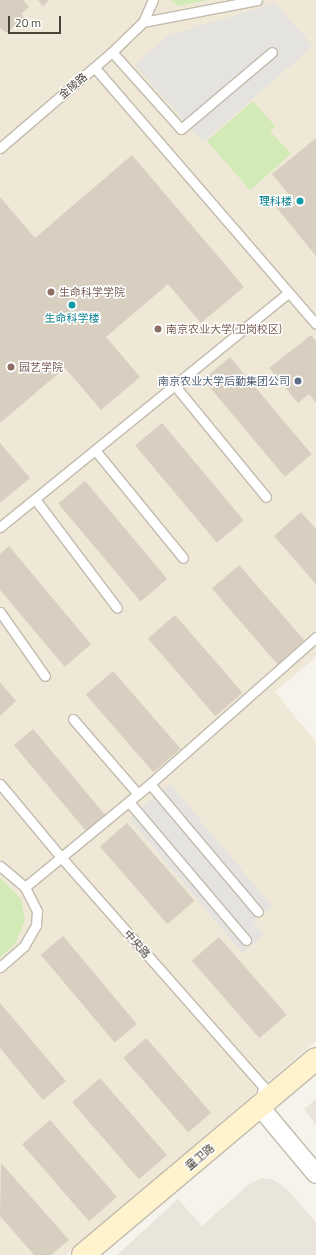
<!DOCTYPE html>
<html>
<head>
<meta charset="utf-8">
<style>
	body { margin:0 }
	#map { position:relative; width:316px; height:1255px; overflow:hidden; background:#f6f3ec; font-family:"Titillium Web","Noto Sans SC",sans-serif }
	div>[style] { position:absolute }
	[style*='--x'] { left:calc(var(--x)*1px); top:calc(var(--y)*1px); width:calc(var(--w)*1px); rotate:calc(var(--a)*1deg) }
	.residential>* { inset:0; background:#eae5da }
	.education>* { inset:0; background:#efe8d6 }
	.green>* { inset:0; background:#d2eab5 }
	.parking>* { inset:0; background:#e5e3e0 }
	.building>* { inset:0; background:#d8cfc1; transform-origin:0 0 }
	.roads { filter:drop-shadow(1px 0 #c2bbae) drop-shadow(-1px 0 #c2bbae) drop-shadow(0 1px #c2bbae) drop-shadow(0 -1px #c2bbae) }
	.lane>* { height:9px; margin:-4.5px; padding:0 4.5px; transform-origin:4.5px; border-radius:4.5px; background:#fff }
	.street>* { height:18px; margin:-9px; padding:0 9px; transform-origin:9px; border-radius:9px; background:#fff }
	.secondary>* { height:22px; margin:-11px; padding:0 11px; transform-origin:11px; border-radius:11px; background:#fff3cd }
	.dots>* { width:11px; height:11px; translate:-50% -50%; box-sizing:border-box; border:2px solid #fff; border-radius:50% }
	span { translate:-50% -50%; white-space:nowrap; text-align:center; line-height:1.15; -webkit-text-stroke:3px #fff; paint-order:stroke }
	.street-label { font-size:11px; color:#4b4439 }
	.culture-label { font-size:11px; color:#0d838f }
	.right { translate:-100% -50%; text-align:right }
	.education-label { font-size:11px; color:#785e54 }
	.left { translate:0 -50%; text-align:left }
	.service-label { font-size:11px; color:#4e5e75 }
	.scale { position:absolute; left:8px; top:16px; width:53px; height:18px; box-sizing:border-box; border:2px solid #4b4439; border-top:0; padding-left:5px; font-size:12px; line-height:14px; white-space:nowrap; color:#4b4439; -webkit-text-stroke:3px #fff; paint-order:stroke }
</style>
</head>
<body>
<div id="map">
	<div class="residential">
		<div style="clip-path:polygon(316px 1099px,316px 1125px,304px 1109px)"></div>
		<div style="clip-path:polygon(261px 1178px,274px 1180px,288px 1190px,316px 1222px,316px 1255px,117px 1255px,178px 1199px,202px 1226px,248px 1185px)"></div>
	</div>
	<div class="education">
		<div style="clip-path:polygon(0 0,316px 0,316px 657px,275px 692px,316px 742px,316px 1041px,65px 1255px,0 1255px)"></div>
	</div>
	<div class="green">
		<div style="clip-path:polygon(171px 0,208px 0,178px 6px)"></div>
		<div style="clip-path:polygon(253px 101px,275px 126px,270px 131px,291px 154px,250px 190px,207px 141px)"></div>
		<div style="clip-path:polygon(0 878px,21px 899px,25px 920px,15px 944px,0 957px)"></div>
	</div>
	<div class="parking">
		<div style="clip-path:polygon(275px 3px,313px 46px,203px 142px,135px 65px,167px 36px)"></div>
		<div style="clip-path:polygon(170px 784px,272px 906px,253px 921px,264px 935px,242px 953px,129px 818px)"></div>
	</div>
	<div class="building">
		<div style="clip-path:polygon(0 0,23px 0,29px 7px,21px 14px,24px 17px,7px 33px,0 28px)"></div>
		<div style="clip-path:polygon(38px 0,49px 0,43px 6px)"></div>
		<div style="clip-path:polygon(316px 138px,316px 256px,276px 207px,290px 196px,272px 174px)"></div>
		<div style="clip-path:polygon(132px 155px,244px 287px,201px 323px,168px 284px,106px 337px,140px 377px,101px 410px,65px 368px,0 423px,0 197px,35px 238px)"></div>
		<div style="clip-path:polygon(311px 335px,316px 341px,316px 403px,309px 394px,298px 403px,269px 368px)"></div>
		<div style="left:230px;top:357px;width:127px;height:35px;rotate:50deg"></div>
		<div style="left:162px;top:423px;width:127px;height:35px;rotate:50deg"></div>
		<div style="clip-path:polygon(0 443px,30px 478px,0 503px)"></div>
		<div style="left:85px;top:481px;width:128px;height:35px;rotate:50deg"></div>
		<div style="clip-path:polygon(301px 512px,316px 529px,316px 584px,274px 536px)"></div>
		<div style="clip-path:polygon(9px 546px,91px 644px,65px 667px,0 590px,0 554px)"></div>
		<div style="left:239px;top:565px;width:103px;height:36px;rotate:49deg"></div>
		<div style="left:175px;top:615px;width:103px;height:36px;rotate:49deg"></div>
		<div style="left:113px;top:671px;width:103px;height:36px;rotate:49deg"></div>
		<div style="clip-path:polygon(0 682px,16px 701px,0 716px)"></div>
		<div style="left:33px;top:729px;width:112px;height:25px;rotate:50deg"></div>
		<div style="left:127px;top:823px;width:103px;height:36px;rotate:49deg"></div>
		<div style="left:63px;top:936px;width:115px;height:29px;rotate:50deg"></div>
		<div style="left:219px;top:937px;width:103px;height:36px;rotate:49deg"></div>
		<div style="clip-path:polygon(0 1003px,66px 1081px,43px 1100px,0 1048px)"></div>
		<div style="left:146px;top:1038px;width:99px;height:30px;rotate:49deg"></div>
		<div style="left:100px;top:1078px;width:102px;height:37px;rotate:49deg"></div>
		<div style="left:50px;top:1120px;width:102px;height:37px;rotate:49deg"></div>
		<div style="clip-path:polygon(1px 1163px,69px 1240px,51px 1255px,34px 1255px,0 1216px)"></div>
	</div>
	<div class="roads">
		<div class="lane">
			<div style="--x:143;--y:22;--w:116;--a:-10.9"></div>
			<div style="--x:112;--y:52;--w:103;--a:48.1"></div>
			<div style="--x:181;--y:129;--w:119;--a:-40.2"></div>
			<div style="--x:95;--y:68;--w:338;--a:49.2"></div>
			<div style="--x:0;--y:148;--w:148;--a:-40.6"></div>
			<div style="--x:112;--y:52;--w:43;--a:-44.1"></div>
			<div style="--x:143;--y:22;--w:24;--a:-66"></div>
			<div style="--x:176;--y:387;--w:142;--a:50.7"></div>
			<div style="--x:95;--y:450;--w:139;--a:50.8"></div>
			<div style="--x:35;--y:499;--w:136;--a:53"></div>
			<div style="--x:0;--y:527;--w:371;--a:-39.1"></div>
			<div style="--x:0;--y:612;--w:78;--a:54.9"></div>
			<div style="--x:73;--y:719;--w:99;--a:49.1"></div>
			<div style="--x:0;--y:784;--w:94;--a:50.2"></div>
			<div style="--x:60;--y:856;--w:307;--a:48.6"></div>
			<div style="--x:263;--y:1086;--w:15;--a:98"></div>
			<div style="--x:150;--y:784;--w:167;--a:49.8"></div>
			<div style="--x:129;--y:802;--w:181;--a:49.7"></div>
			<div style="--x:0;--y:866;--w:33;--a:40"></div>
			<div style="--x:25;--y:887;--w:162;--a:-39.5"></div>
			<div style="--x:150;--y:784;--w:222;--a:-41.5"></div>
			<div style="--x:0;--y:967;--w:32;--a:-41"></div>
			<div style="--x:24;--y:946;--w:24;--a:-60"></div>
			<div style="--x:36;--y:925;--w:14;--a:-86"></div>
			<div style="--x:37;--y:911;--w:27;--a:-117"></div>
		</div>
		<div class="street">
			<div style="--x:260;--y:1107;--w:87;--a:50.1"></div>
		</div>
		<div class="secondary">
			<div style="--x:83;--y:1255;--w:304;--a:-40.1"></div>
		</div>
	</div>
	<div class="dots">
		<div style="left:300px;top:201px;background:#0f9aa8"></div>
		<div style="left:51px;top:292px;background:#8d6e63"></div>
		<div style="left:72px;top:305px;background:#0f9aa8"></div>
		<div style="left:158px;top:329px;background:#8d6e63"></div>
		<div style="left:11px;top:367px;background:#8d6e63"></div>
		<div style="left:298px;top:381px;background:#5c6f8a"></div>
	</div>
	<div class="street-label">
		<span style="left:73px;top:86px;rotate:-40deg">金陵路</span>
		<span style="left:137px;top:944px;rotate:48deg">中央路</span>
		<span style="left:200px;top:1157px;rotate:-40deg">童卫路</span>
	</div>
	<div class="culture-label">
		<span class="right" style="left:292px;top:201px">理科楼</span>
		<span style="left:72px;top:318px">生命科学楼</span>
	</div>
	<div class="education-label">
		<span class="left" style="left:59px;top:292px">生命科学学院</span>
		<span class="left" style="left:166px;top:329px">南京农业大学(卫岗校区)</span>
		<span class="left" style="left:19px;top:367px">园艺学院</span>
	</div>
	<div class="service-label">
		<span class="right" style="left:290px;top:381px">南京农业大学后勤集团公司</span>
	</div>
	<div class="scale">20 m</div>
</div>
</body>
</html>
